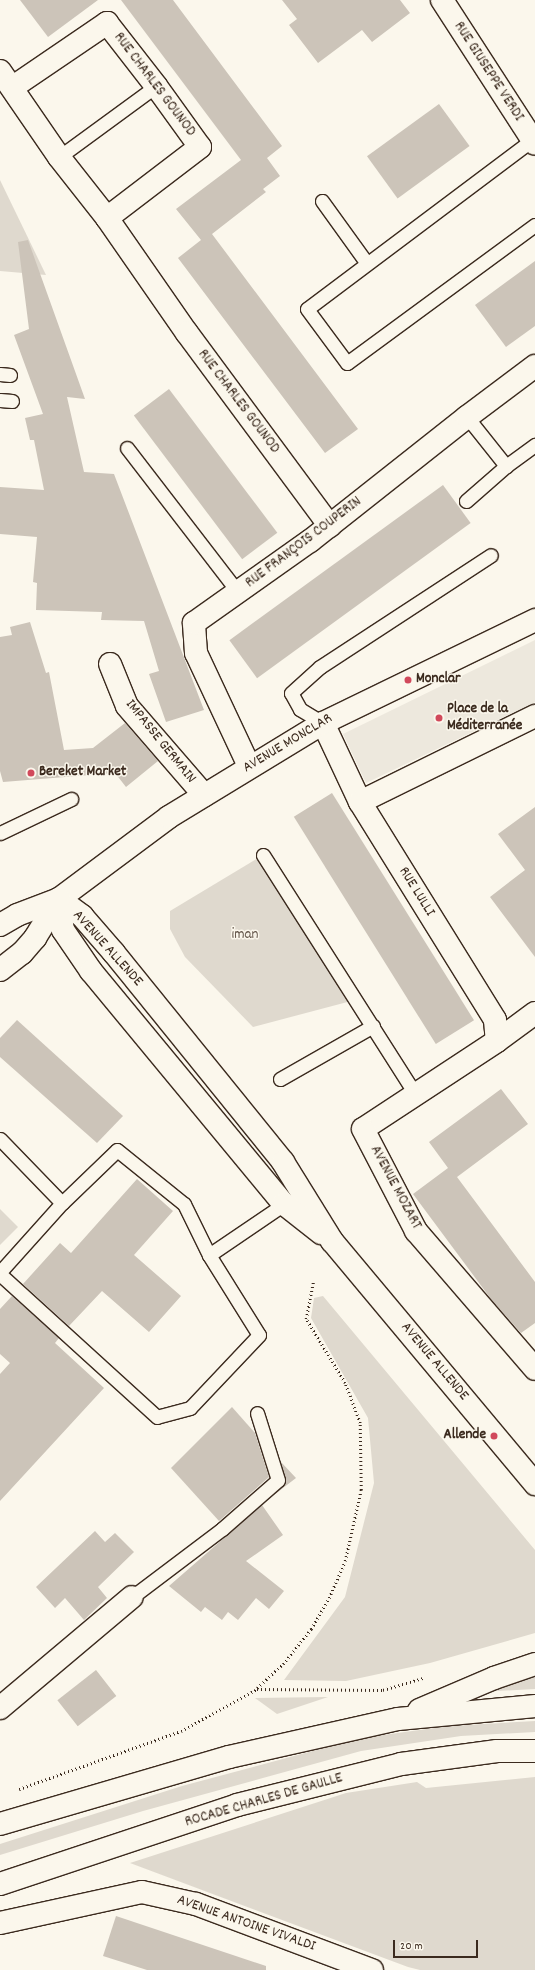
<!DOCTYPE html>
<html>
<head>
<meta charset="utf-8">
<style>
	body { margin:0 }
	#map { position:relative; width:535px; height:1970px; overflow:hidden; background:#fbf7ec; font-family:Dekko,sans-serif }
	div>[style] { position:absolute }
	[style*='--x'] { left:calc(var(--x)*1px); top:calc(var(--y)*1px); width:calc(var(--w)*1px); rotate:calc(var(--a)*1deg) }
	.built>* { inset:0; background:#ede8dd }
	.green>* { inset:0; background:#dfd9ce }
	.building>* { inset:0; background:#ccc4b9; transform-origin:0 0 }
	.path>* { height:2.5px; margin-top:-1.25px; transform-origin:0; background:repeating-linear-gradient(90deg,#3b2a1e 0 1px,transparent 0 4px) }
	.roads { filter:drop-shadow(1px 0 #3b2a1e) drop-shadow(-1px 0 #3b2a1e) drop-shadow(0 1px #3b2a1e) drop-shadow(0 -1px #3b2a1e) }
	.service>* { height:13px; margin:-6.5px; padding:0 6.5px; transform-origin:6.5px; border-radius:6.5px; background:#fbf7ec }
	.minor>* { height:22px; margin:-11px; padding:0 11px; transform-origin:11px; border-radius:11px; background:#fbf7ec }
	.tertiary>* { height:22px; margin:-11px; padding:0 11px; transform-origin:11px; border-radius:11px; background:#fbf7ec }
	.secondary>* { height:22px; margin:-11px; padding:0 11px; transform-origin:11px; border-radius:11px; background:#fbf7ec }
	.primary>* { height:22px; margin:-11px; padding:0 11px; transform-origin:11px; border-radius:11px; background:#fbf7ec }
	.dots>* { width:11px; height:11px; translate:-50% -50%; box-sizing:border-box; border:2px solid #fbf7ec; border-radius:50% }
	span { translate:-50% -50%; white-space:nowrap; text-align:center; line-height:1.15; -webkit-text-stroke:3px #fbf7ec; paint-order:stroke }
	.street-label { font-size:15px; color:#3b2a1e }
	.poi-label { font-size:15px; color:#3b2a1e; font-weight:700 }
	.left { translate:0 -50%; text-align:left }
	.right { translate:-100% -50%; text-align:right }
	.park-label { font-size:15px; color:#64564a }
	.scale { position:absolute; left:393px; top:1940px; width:85px; height:18px; box-sizing:border-box; border:2px solid #3b2a1e; border-top:0; padding-left:5px; font-size:12px; line-height:14px; white-space:nowrap; color:#3b2a1e; -webkit-text-stroke:3px #fbf7ec; paint-order:stroke }
</style>
</head>
<body>
<div id="map">
	<div class="built">
		<div style="clip-path:polygon(535px 640px,535px 702px,366px 783px,343px 734px)"></div>
	</div>
	<div class="green">
		<div style="clip-path:polygon(0 180px,46px 275px,0 271px)"></div>
		<div style="clip-path:polygon(263px 855px,355px 1000px,253px 1027px,185px 957px,170px 929px,170px 911px)"></div>
		<div style="clip-path:polygon(0 1209px,18px 1227px,0 1245px)"></div>
		<div style="clip-path:polygon(323px 1296px,535px 1550px,535px 1633px,430px 1663px,346px 1681px,284px 1680px,345px 1597px,374px 1483px,368px 1418px,311px 1318px,314px 1298px)"></div>
		<div style="clip-path:polygon(535px 1671px,535px 1689px,478px 1692px)"></div>
		<div style="clip-path:polygon(328px 1697px,277px 1714px,255px 1698px)"></div>
		<div style="clip-path:polygon(535px 1721px,535px 1732px,461px 1736px,361px 1751px,143px 1811px,0 1855px,0 1844px,182px 1786px,361px 1738px,449px 1726px)"></div>
		<div style="clip-path:polygon(535px 1777px,535px 1970px,420px 1970px,408px 1967px,130px 1863px,346px 1793px,417px 1782px,426px 1788px)"></div>
	</div>
	<div class="building">
		<div style="clip-path:polygon(20px 0,98px 0,48px 37px)"></div>
		<div style="clip-path:polygon(121px 0,173px 0,282px 146px,267px 158px,280px 176px,263px 189px,266px 192px,212px 234px,358px 429px,325px 453px,178px 258px,201px 240px,176px 209px,241px 160px)"></div>
		<div style="clip-path:polygon(282px 0,400px 0,410px 13px,372px 42px,362px 30px,318px 63px,289px 25px,297px 19px)"></div>
		<div style="left:439px;top:104px;width:52px;height:89px;rotate:54deg"></div>
		<div style="clip-path:polygon(28px 240px,85px 399px,67px 397px,84px 472px,114px 474px,204px 710px,166px 722px,149px 674px,159px 671px,144px 621px,101px 620px,102px 612px,36px 610px,37px 583px,33px 582px,37px 537px,0 534px,0 487px,44px 490px,34px 440px,30px 440px,25px 418px,43px 414px,14px 335px,29px 329px,18px 242px)"></div>
		<div style="clip-path:polygon(535px 261px,535px 326px,506px 347px,475px 305px)"></div>
		<div style="left:169px;top:389px;width:180px;height:44px;rotate:53deg"></div>
		<div style="left:443px;top:485px;width:47px;height:264px;rotate:54deg"></div>
		<div style="clip-path:polygon(30px 622px,46px 673px,49px 672px,64px 750px,93px 748px,125px 723px,158px 761px,126px 787px,115px 773px,3px 782px,0 771px,0 637px,12px 635px,10px 627px)"></div>
		<div style="left:332px;top:793px;width:268px;height:45px;rotate:58deg"></div>
		<div style="clip-path:polygon(535px 807px,535px 957px,490px 897px,525px 870px,498px 834px)"></div>
		<div style="clip-path:polygon(17px 1020px,123px 1116px,97px 1143px,0 1057px,0 1038px)"></div>
		<div style="clip-path:polygon(501px 1089px,528px 1124px,457px 1177px,535px 1282px,535px 1323px,521px 1333px,491px 1299px,413px 1194px,448px 1168px,429px 1142px)"></div>
		<div style="clip-path:polygon(137px 1179px,173px 1211px,134px 1255px,181px 1296px,149px 1332px,102px 1291px,69px 1326px,23px 1284px,60px 1243px,71px 1253px)"></div>
		<div style="clip-path:polygon(12px 1296px,59px 1338px,55px 1343px,104px 1388px,0 1501px,0 1374px,10px 1363px,0 1354px,0 1309px)"></div>
		<div style="clip-path:polygon(232px 1407px,255px 1433px,269px 1477px,219px 1521px,171px 1468px)"></div>
		<div style="clip-path:polygon(280px 1461px,296px 1478px,270px 1498px,286px 1483px)"></div>
		<div style="clip-path:polygon(262px 1505px,283px 1535px,246px 1561px,284px 1591px,269px 1609px,256px 1598px,238px 1620px,228px 1612px,222px 1620px,205px 1607px,201px 1612px,169px 1586px)"></div>
		<div style="clip-path:polygon(95px 1531px,105px 1542px,115px 1533px,134px 1552px,98px 1587px,107px 1598px,84px 1620px,65px 1598px,55px 1608px,36px 1587px)"></div>
		<div style="left:96px;top:1670px;width:33px;height:49px;rotate:52deg"></div>
		<div style="clip-path:polygon(116px 1916px,266px 1966px,266px 1970px,147px 1970px,103px 1956px)"></div>
	</div>
	<div class="path">
		<div style="--x:257;--y:1688;--w:35;--a:-43"></div>
		<div style="--x:283;--y:1664;--w:45;--a:-51.3"></div>
		<div style="--x:311;--y:1629;--w:36;--a:-60"></div>
		<div style="--x:329;--y:1598;--w:40;--a:-66.6"></div>
		<div style="--x:345;--y:1561;--w:73;--a:-77.3"></div>
		<div style="--x:361;--y:1490;--w:67;--a:-90.9"></div>
		<div style="--x:360;--y:1423;--w:43;--a:-110.6"></div>
		<div style="--x:345;--y:1383;--w:75;--a:-121.4"></div>
		<div style="--x:306;--y:1319;--w:38;--a:-79"></div>
		<div style="--x:19;--y:1789;--w:172;--a:-19.7"></div>
		<div style="--x:181;--y:1731;--w:87;--a:-28.9"></div>
		<div style="--x:257;--y:1689;--w:126;--a:0.5"></div>
		<div style="--x:383;--y:1690;--w:42;--a:-16.7"></div>
	</div>
	<div class="roads">
		<div class="service">
			<div style="--x:532;--y:140;--w:281;--a:143.1"></div>
			<div style="--x:307;--y:309;--w:67;--a:53.5"></div>
			<div style="--x:347;--y:363;--w:233;--a:-36.3"></div>
			<div style="--x:59;--y:157;--w:120;--a:-36.2"></div>
			<div style="--x:322;--y:201;--w:75;--a:54.2"></div>
			<div style="--x:0;--y:374;--w:10;--a:6"></div>
			<div style="--x:0;--y:400;--w:12;--a:5"></div>
			<div style="--x:467;--y:417;--w:63;--a:51.5"></div>
			<div style="--x:506;--y:466;--w:36;--a:-36"></div>
			<div style="--x:127;--y:448;--w:182;--a:52.4"></div>
			<div style="--x:466;--y:501;--w:53;--a:-41.2"></div>
			<div style="--x:323;--y:723;--w:27;--a:-149"></div>
			<div style="--x:300;--y:709;--w:18;--a:-119"></div>
			<div style="--x:291;--y:693;--w:39;--a:-42"></div>
			<div style="--x:320;--y:667;--w:204;--a:-33.2"></div>
			<div style="--x:0;--y:833;--w:79;--a:-25.6"></div>
			<div style="--x:263;--y:855;--w:283;--a:57.5"></div>
			<div style="--x:280;--y:1079;--w:107;--a:-29.7"></div>
			<div style="--x:0;--y:1139;--w:89;--a:45.9"></div>
			<div style="--x:62;--y:1203;--w:76;--a:-43.9"></div>
			<div style="--x:117;--y:1150;--w:86;--a:38.9"></div>
			<div style="--x:184;--y:1204;--w:57;--a:63.9"></div>
			<div style="--x:209;--y:1255;--w:94;--a:58"></div>
			<div style="--x:259;--y:1335;--w:100;--a:133.4"></div>
			<div style="--x:190;--y:1408;--w:34;--a:165"></div>
			<div style="--x:157;--y:1417;--w:212;--a:-137.7"></div>
			<div style="--x:209;--y:1255;--w:91;--a:-34.2"></div>
			<div style="--x:0;--y:1272;--w:93;--a:-48.1"></div>
			<div style="--x:132;--y:1597;--w:113;--a:-37.1"></div>
			<div style="--x:222;--y:1529;--w:74;--a:-41.2"></div>
			<div style="--x:278;--y:1480;--w:70;--a:-107.4"></div>
		</div>
		<div class="minor">
			<div style="--x:442;--y:0;--w:171;--a:57.1"></div>
			<div style="--x:0;--y:71;--w:104;--a:55.5"></div>
			<div style="--x:59;--y:157;--w:78;--a:51.8"></div>
			<div style="--x:107;--y:218;--w:140;--a:55.2"></div>
			<div style="--x:187;--y:333;--w:240;--a:53.5"></div>
			<div style="--x:13;--y:87;--w:114;--a:-34.2"></div>
			<div style="--x:107;--y:23;--w:80;--a:52.1"></div>
			<div style="--x:156;--y:86;--w:75;--a:54.2"></div>
			<div style="--x:200;--y:147;--w:117;--a:142.6"></div>
			<div style="--x:110;--y:664;--w:45;--a:68"></div>
			<div style="--x:127;--y:706;--w:118;--a:49.1"></div>
			<div style="--x:323;--y:723;--w:87;--a:64.9"></div>
			<div style="--x:360;--y:802;--w:256;--a:58.2"></div>
			<div style="--x:495;--y:1020;--w:21;--a:85"></div>
			<div style="--x:497;--y:1041;--w:160;--a:146.7"></div>
			<div style="--x:363;--y:1129;--w:115;--a:62.5"></div>
			<div style="--x:416;--y:1231;--w:182;--a:49.2"></div>
			<div style="--x:249;--y:766;--w:125;--a:-115.1"></div>
			<div style="--x:196;--y:653;--w:30;--a:-94"></div>
			<div style="--x:194;--y:623;--w:142;--a:-35.3"></div>
			<div style="--x:310;--y:541;--w:200;--a:-38.3"></div>
			<div style="--x:467;--y:417;--w:85;--a:-36.9"></div>
			<div style="--x:360;--y:802;--w:195;--a:-26.2"></div>
			<div style="--x:497;--y:1041;--w:47;--a:-36.4"></div>
			<div style="--x:0;--y:1708;--w:172;--a:-40.1"></div>
			<div style="--x:0;--y:1923;--w:145;--a:-12.3"></div>
			<div style="--x:142;--y:1892;--w:55;--a:12.5"></div>
			<div style="--x:196;--y:1904;--w:188;--a:20.6"></div>
		</div>
		<div class="tertiary">
			<div style="--x:59;--y:899;--w:137;--a:-36.7"></div>
			<div style="--x:169;--y:817;--w:180;--a:-31.4"></div>
			<div style="--x:323;--y:723;--w:236;--a:-25.9"></div>
		</div>
		<div class="secondary">
			<div style="--x:59;--y:899;--w:29;--a:36"></div>
			<div style="--x:82;--y:916;--w:49;--a:49.1"></div>
			<div style="--x:114;--y:953;--w:269;--a:51"></div>
			<div style="--x:283;--y:1162;--w:93;--a:58.2"></div>
			<div style="--x:332;--y:1241;--w:317;--a:50.1"></div>
			<div style="--x:59;--y:899;--w:31;--a:83"></div>
			<div style="--x:63;--y:930;--w:50;--a:55.7"></div>
			<div style="--x:91;--y:971;--w:303;--a:50.4"></div>
			<div style="--x:284;--y:1204;--w:47;--a:38.1"></div>
			<div style="--x:0;--y:925;--w:20;--a:-30"></div>
			<div style="--x:17;--y:915;--w:45;--a:-20.9"></div>
			<div style="--x:0;--y:970;--w:28;--a:-38"></div>
			<div style="--x:22;--y:953;--w:20;--a:-49"></div>
			<div style="--x:35;--y:938;--w:46;--a:-58.4"></div>
		</div>
		<div class="primary">
			<div style="--x:419;--y:1710;--w:82;--a:-23.1"></div>
			<div style="--x:494;--y:1678;--w:43;--a:-18.9"></div>
			<div style="--x:0;--y:1824;--w:239;--a:-16.3"></div>
			<div style="--x:229;--y:1757;--w:173;--a:-12.7"></div>
			<div style="--x:398;--y:1719;--w:138;--a:-5.4"></div>
			<div style="--x:0;--y:1884;--w:250;--a:-18.4"></div>
			<div style="--x:237;--y:1805;--w:169;--a:-14"></div>
			<div style="--x:401;--y:1764;--w:97;--a:-7.7"></div>
			<div style="--x:497;--y:1751;--w:38;--a:0"></div>
		</div>
	</div>
	<div class="dots">
		<div style="left:408px;top:680px;background:#d1495b"></div>
		<div style="left:439px;top:718px;background:#d1495b"></div>
		<div style="left:31px;top:773px;background:#d1495b"></div>
		<div style="left:494px;top:1436px;background:#d1495b"></div>
	</div>
	<div class="street-label">
		<span style="left:488px;top:72px;rotate:57deg">RUE GIUSEPPE VERDI</span>
		<span style="left:154px;top:85px;rotate:53deg">RUE CHARLES GOUNOD</span>
		<span style="left:238px;top:402px;rotate:53deg">RUE CHARLES GOUNOD</span>
		<span style="left:304px;top:543px;rotate:-37deg">RUE FRANÇOIS COUPERIN</span>
		<span style="left:160px;top:742px;rotate:51deg">IMPASSE GERMAIN</span>
		<span style="left:288px;top:744px;rotate:-31deg">AVENUE MONCLAR</span>
		<span style="left:416px;top:892px;rotate:58deg">RUE LULLI</span>
		<span style="left:107px;top:949px;rotate:48deg">AVENUE ALLENDE</span>
		<span style="left:395px;top:1188px;rotate:62deg">AVENUE MOZART</span>
		<span style="left:434px;top:1362px;rotate:50deg">AVENUE ALLENDE</span>
		<span style="left:264px;top:1801px;rotate:-16deg">ROCADE CHARLES DE GAULLE</span>
		<span style="left:246px;top:1924px;rotate:19deg">AVENUE ANTOINE VIVALDI</span>
	</div>
	<div class="poi-label">
		<span class="left" style="left:416px;top:680px">Monclar</span>
		<span class="left" style="left:447px;top:718px">Place de la<br>Méditerranée</span>
		<span class="left" style="left:39px;top:773px">Bereket Market</span>
		<span class="right" style="left:486px;top:1436px">Allende</span>
	</div>
	<div class="park-label">
		<span style="left:245px;top:936px">iman</span>
	</div>
	<div class="scale">20 m</div>
</div>
</body>
</html>
